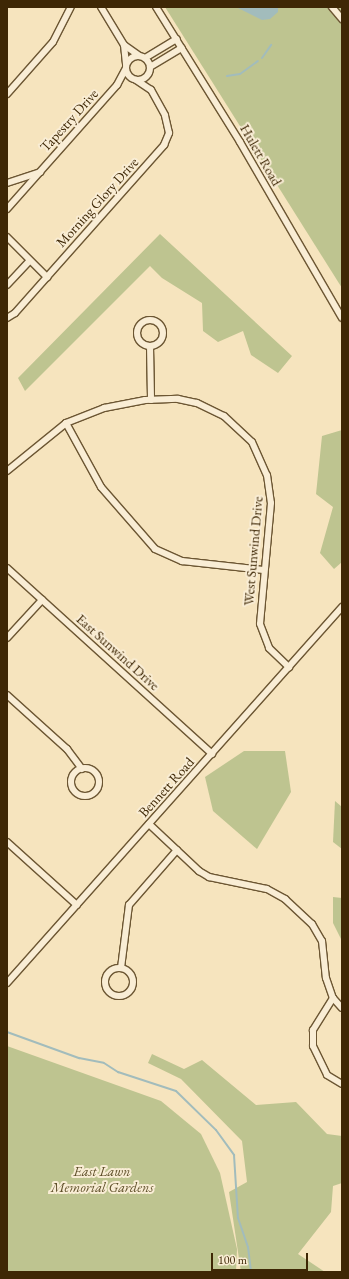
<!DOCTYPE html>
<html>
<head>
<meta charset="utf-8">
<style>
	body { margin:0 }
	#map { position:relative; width:349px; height:1279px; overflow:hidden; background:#f6e4be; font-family:"EB Garamond",serif }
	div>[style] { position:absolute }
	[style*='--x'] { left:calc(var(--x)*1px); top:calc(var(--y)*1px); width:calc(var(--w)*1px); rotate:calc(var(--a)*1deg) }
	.green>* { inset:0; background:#bec490 }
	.water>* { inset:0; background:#a2bcbc }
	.stream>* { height:2px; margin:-1px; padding:0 1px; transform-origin:1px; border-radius:1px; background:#a2bcbc }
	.roads { filter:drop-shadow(1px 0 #6c5633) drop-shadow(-1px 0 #6c5633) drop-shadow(0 1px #6c5633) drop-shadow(0 -1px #6c5633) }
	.minor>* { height:6px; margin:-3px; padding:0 3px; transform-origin:3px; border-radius:3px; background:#f9edd5 }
	.minor>.ring { margin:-3px; padding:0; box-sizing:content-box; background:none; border:6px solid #f9edd5; border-radius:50% }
	span { translate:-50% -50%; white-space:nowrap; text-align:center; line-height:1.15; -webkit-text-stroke:4px #f9edd5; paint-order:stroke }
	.street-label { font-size:14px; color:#3e2705 }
	.park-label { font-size:14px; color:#5e4e28; font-style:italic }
	.frame { position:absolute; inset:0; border:8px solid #3e2705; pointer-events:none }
	.scale { position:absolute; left:211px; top:1253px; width:97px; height:18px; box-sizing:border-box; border:2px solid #3e2705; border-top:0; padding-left:5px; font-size:12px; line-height:14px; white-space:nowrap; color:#3e2705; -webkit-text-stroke:3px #f9edd5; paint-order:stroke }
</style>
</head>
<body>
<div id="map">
	<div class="green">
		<div style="clip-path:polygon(165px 7px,342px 7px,342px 288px)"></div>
		<div style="clip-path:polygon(160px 234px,292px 356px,278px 373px,251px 355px,243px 331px,218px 342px,203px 331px,202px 303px,162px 278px,150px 266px,25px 391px,18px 378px)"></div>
		<div style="clip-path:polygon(342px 430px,342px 562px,334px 569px,320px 553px,333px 507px,316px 494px,322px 436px)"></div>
		<div style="clip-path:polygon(244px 751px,285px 751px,291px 792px,257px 849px,213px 811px,205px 777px)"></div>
		<div style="clip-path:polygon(335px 801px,342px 807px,342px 849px,333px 842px)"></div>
		<div style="clip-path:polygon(333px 897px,342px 898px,342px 941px,333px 923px)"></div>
		<div style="clip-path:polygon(7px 1046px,161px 1101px,201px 1134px,220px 1173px,237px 1249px,236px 1272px,7px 1272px)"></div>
		<div style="clip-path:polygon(152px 1054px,184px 1069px,202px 1060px,256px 1105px,296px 1102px,327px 1134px,342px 1136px,342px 1183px,333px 1186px,331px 1212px,298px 1254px,325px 1272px,241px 1272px,229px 1192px,247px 1182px,242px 1141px,181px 1079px,148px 1063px)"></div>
	</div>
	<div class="water">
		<div style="clip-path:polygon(236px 7px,278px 7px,278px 12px,270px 19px,262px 20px)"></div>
	</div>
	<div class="stream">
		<div style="--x:262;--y:58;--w:16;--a:-55"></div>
		<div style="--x:227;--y:76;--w:13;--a:-9"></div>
		<div style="--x:240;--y:74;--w:22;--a:-36"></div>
		<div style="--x:7;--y:1032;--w:77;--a:19.9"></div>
		<div style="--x:79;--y:1058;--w:25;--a:11"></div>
		<div style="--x:104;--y:1063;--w:17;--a:33"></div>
		<div style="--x:118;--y:1072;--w:61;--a:18.1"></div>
		<div style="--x:176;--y:1091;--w:56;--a:44.3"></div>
		<div style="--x:216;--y:1130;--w:31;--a:54"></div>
		<div style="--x:234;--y:1155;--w:63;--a:86.4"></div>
		<div style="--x:238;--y:1218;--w:31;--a:71"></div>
		<div style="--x:248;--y:1247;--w:25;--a:83"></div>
	</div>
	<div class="roads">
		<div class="minor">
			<div style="--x:101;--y:7;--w:44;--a:58.8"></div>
			<div style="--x:124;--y:45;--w:19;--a:35"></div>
			<div style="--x:156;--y:7;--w:159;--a:58.1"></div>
			<div style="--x:240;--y:142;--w:203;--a:59.9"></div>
			<div style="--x:332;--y:7;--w:16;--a:50"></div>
			<div style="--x:124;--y:45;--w:20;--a:84"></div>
			<div class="ring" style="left:126px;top:56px;width:18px;height:18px"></div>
			<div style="--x:145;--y:58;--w:37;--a:-31"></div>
			<div style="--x:150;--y:67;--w:37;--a:-31"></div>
			<div style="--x:7;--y:94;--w:69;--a:-48.5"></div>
			<div style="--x:53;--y:42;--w:39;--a:-63"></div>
			<div style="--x:7;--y:183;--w:35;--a:-18"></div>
			<div style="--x:7;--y:209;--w:166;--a:-48.4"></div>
			<div style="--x:117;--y:85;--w:19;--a:-62"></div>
			<div style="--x:7;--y:237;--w:57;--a:45"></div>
			<div style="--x:7;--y:285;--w:33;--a:-47"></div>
			<div style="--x:7;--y:318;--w:9;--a:-32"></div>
			<div style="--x:15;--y:313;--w:225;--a:-48.4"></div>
			<div style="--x:164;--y:145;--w:13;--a:-67"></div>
			<div style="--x:169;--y:133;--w:18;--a:-103"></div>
			<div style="--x:165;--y:115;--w:29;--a:-119"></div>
			<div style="--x:151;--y:90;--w:18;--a:-146"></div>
			<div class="ring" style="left:137px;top:320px;width:20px;height:20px"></div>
			<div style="--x:150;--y:346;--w:54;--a:88.9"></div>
			<div style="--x:66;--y:423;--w:73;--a:61.3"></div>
			<div style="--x:101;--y:487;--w:82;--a:48.9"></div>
			<div style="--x:155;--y:549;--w:30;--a:24"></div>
			<div style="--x:182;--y:561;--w:82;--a:6.3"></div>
			<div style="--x:7;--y:471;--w:76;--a:-39.1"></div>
			<div style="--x:66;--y:423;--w:41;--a:-21.5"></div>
			<div style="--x:104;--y:408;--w:42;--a:-11"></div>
			<div style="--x:145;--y:400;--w:33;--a:-2"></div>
			<div style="--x:178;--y:399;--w:19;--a:12"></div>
			<div style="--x:197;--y:403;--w:30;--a:26"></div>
			<div style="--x:224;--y:416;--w:38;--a:43"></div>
			<div style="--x:252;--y:442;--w:36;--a:66"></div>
			<div style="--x:267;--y:475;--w:28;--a:82"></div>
			<div style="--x:271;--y:503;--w:121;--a:95.2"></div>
			<div style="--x:260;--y:624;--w:26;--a:69"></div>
			<div style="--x:269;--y:648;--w:28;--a:44"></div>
			<div style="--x:7;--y:568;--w:277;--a:42.2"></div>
			<div style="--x:7;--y:638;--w:52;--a:-47.4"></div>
			<div style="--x:7;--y:695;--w:81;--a:42"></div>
			<div style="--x:67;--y:749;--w:25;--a:53"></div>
			<div class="ring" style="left:71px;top:768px;width:22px;height:22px"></div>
			<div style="--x:149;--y:824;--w:69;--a:43.2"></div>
			<div style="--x:199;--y:871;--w:12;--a:31"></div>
			<div style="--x:209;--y:877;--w:59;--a:11.7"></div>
			<div style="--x:267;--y:889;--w:21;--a:29"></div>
			<div style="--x:285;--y:899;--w:37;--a:43"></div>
			<div style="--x:312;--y:924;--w:20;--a:60"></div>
			<div style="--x:322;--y:941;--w:37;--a:84"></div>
			<div style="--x:326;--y:978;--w:21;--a:71"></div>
			<div style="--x:333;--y:998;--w:13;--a:48"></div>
			<div style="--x:7;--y:842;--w:94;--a:42"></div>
			<div class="ring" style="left:105px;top:968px;width:22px;height:22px"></div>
			<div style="--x:121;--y:968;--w:64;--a:-82.8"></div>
			<div style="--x:129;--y:905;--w:73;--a:-48.9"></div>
			<div style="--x:7;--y:983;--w:504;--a:-48.3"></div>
			<div style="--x:333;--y:998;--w:38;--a:122"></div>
			<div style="--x:313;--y:1030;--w:16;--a:90"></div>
			<div style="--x:313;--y:1046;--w:32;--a:64"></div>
			<div style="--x:327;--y:1075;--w:17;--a:31"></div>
		</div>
	</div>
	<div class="street-label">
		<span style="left:69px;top:120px;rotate:-48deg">Tapestry Drive</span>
		<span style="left:261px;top:155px;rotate:60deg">Hulett Road</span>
		<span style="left:97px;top:202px;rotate:-48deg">Morning Glory Drive</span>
		<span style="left:253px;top:551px;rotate:-85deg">West Sunwind Drive</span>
		<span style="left:118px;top:652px;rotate:42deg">East Sunwind Drive</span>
		<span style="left:166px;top:787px;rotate:-48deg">Bennett Road</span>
	</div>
	<div class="park-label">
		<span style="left:102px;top:1179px">East Lawn<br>Memorial Gardens</span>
	</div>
	<div class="frame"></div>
	<div class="scale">100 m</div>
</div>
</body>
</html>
